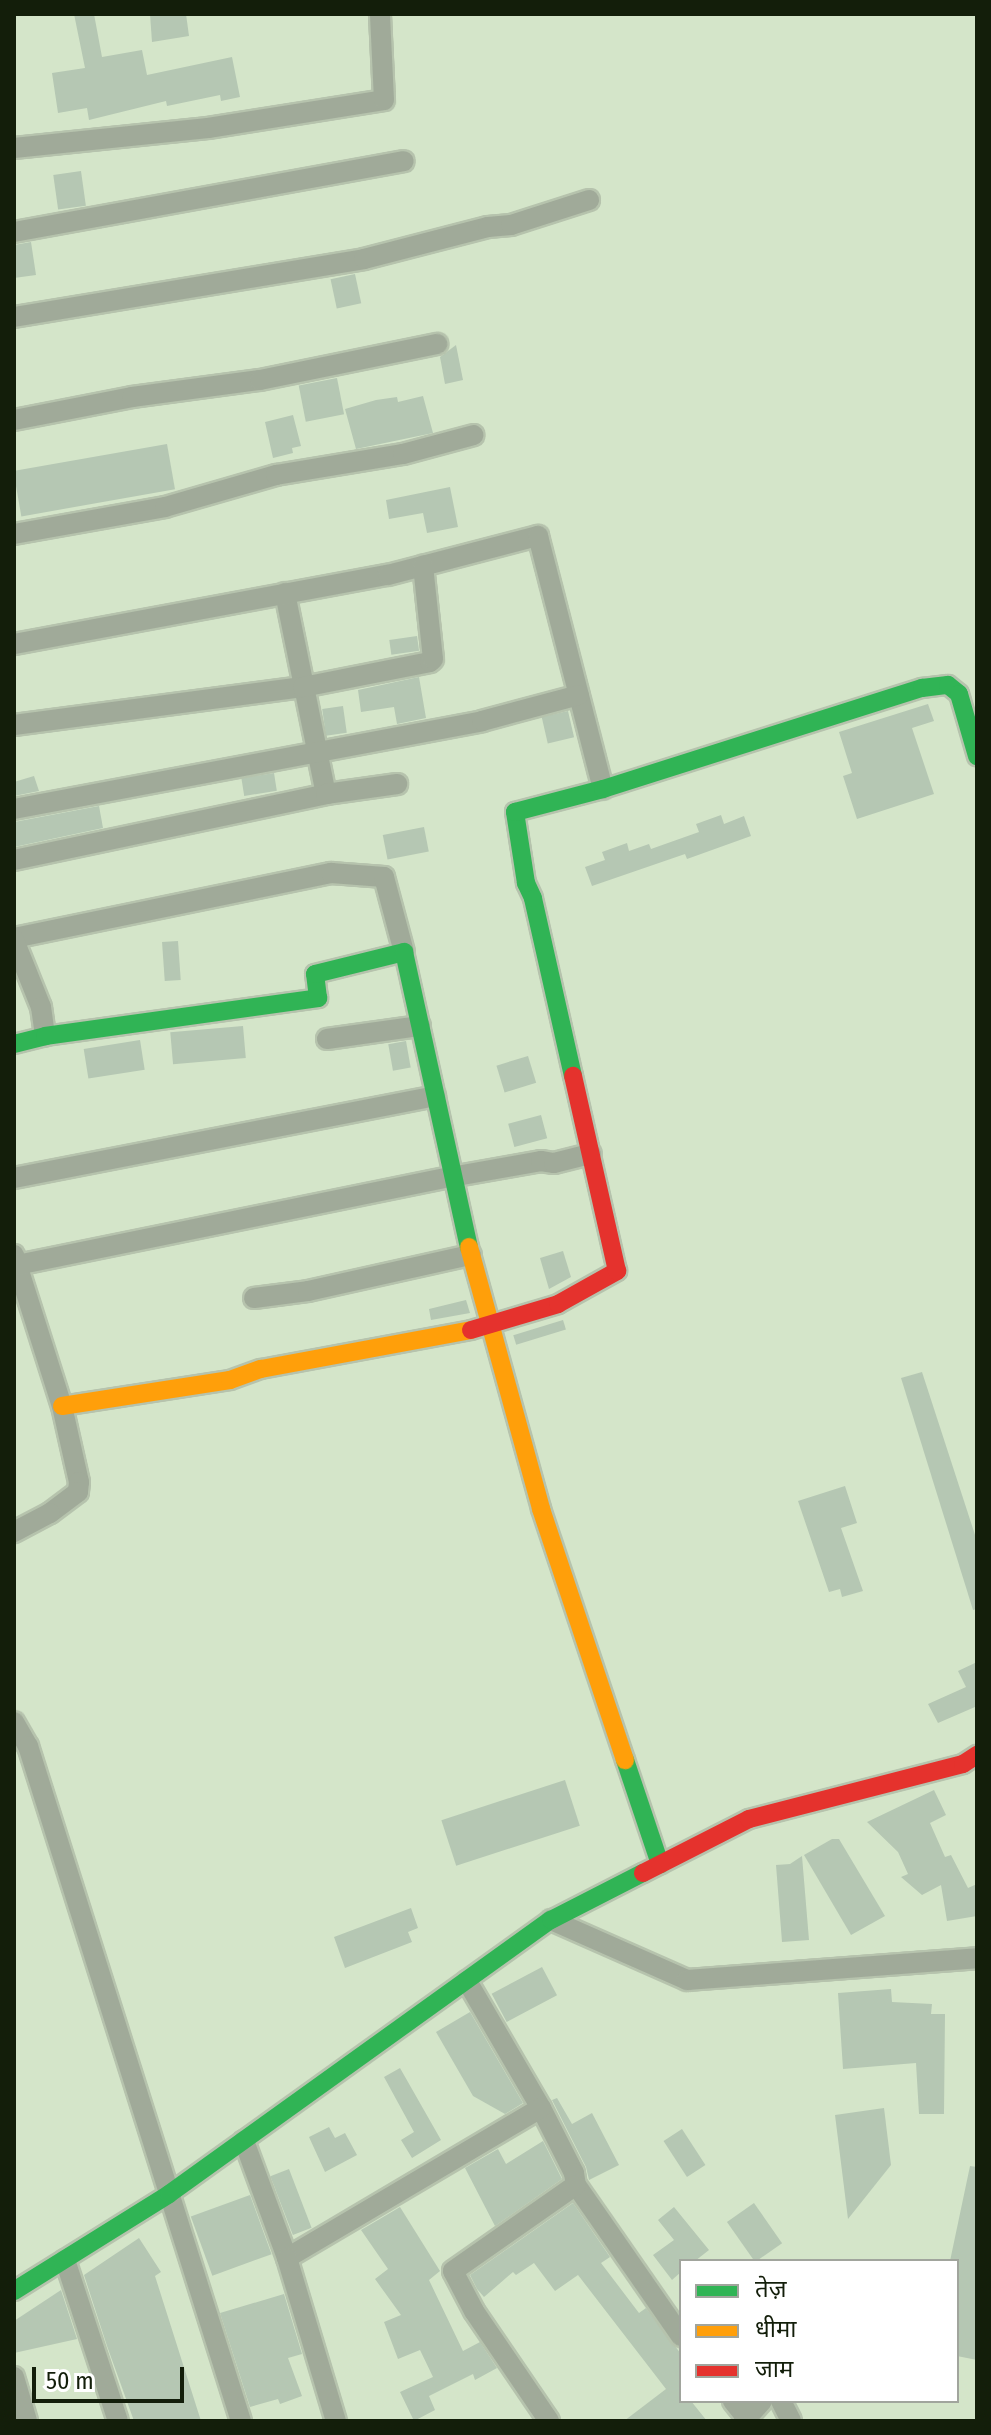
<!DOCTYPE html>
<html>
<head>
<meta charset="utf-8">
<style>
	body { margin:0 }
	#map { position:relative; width:991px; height:2435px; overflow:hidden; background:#d4e5c9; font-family:"Fira Sans Condensed","Noto Sans Devanagari",sans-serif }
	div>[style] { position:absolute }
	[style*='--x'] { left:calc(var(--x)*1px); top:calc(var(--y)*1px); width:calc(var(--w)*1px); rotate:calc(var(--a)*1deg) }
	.building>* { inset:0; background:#b5c7b3; transform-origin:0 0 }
	.roads { filter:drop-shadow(2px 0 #b6c3ad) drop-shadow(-2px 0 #b6c3ad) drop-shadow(0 2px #b6c3ad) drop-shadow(0 -2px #b6c3ad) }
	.street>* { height:20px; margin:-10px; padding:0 10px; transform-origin:10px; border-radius:10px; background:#a0aa99 }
	.fast>* { height:18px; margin:-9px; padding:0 9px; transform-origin:9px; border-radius:9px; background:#30b455 }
	.slow>* { height:18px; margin:-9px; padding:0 9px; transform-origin:9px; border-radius:9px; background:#ff9f0a }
	.jam>* { height:18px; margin:-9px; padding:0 9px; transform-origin:9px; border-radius:9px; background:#e5322d }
	span { translate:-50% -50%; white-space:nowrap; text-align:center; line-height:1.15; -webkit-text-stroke:6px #fff; paint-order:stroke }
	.frame { position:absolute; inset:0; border:16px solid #131e0a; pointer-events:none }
	.legend { position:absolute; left:679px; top:2259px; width:280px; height:144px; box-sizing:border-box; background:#fff; border:2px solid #a1a59d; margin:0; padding:10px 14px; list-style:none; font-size:24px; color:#131e0a }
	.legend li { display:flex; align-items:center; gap:16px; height:40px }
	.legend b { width:40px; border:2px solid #a1a59d }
	.scale { position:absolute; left:32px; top:2367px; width:152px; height:36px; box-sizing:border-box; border:4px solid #131e0a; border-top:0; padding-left:10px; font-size:24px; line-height:28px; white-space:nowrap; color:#131e0a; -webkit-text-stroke:6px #fff; paint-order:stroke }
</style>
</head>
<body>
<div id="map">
	<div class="building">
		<div style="clip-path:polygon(74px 14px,94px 14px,102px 57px,142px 50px,147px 75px,232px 57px,240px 97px,221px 101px,220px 95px,167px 106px,166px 101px,89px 120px,87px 108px,58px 113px,52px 73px,85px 68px)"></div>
		<div style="clip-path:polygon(150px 14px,186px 14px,189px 36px,152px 42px)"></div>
		<div style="left:81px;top:171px;width:35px;height:28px;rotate:82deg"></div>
		<div style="clip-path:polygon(31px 242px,36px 275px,14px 278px,14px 245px)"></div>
		<div style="left:355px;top:274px;width:30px;height:25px;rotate:78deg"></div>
		<div style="clip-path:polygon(456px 345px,463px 380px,445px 384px,440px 357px)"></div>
		<div style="left:337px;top:378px;width:37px;height:39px;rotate:79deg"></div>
		<div style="clip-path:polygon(423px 396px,433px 433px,356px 449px,345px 409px,376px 400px,397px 397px,398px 402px)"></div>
		<div style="clip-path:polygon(293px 415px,301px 446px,292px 448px,293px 453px,273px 458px,265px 422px)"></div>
		<div style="left:167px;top:444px;width:46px;height:156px;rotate:80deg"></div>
		<div style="clip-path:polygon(450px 487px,458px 527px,427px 533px,423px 513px,389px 519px,386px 500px)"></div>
		<div style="left:417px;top:636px;width:15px;height:28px;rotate:82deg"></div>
		<div style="clip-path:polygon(419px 677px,426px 718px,397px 724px,394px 707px,361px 712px,358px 690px)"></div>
		<div style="clip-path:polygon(928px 704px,934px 721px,912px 728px,934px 794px,857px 819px,843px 776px,852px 773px,839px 732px)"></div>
		<div style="left:343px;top:706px;width:27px;height:21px;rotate:82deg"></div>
		<div style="left:568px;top:711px;width:27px;height:27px;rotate:77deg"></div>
		<div style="left:274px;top:773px;width:18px;height:33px;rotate:81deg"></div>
		<div style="clip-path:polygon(34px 776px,39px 791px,14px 796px,14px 782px)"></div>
		<div style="clip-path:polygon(99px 806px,103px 828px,14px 847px,14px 822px)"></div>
		<div style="clip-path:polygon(721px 815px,724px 824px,744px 816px,751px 836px,687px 859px,685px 854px,592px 886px,585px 867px,605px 860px,602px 852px,627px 843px,629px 851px,649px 844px,651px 849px,699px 832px,696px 824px)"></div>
		<div style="left:424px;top:827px;width:25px;height:42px;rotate:79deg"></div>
		<div style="left:178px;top:941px;width:39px;height:16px;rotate:86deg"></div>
		<div style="left:243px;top:1026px;width:32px;height:73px;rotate:85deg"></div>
		<div style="left:140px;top:1040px;width:30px;height:57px;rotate:81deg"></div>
		<div style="left:406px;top:1041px;width:27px;height:18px;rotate:80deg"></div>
		<div style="left:528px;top:1056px;width:28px;height:33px;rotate:73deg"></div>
		<div style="left:541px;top:1115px;width:24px;height:34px;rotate:75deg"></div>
		<div style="clip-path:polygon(563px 1251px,571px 1277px,549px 1289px,540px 1258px)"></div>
		<div style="clip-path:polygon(466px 1300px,470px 1313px,431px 1320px,429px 1309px)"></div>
		<div style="left:563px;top:1320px;width:10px;height:52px;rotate:73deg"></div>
		<div style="clip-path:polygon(922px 1372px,977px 1541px,977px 1609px,973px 1610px,901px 1378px)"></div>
		<div style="clip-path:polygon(845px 1486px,857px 1523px,841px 1528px,863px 1591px,842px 1597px,840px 1589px,829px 1592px,798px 1501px)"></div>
		<div style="clip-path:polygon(977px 1662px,977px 1712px,975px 1707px,938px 1723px,928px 1704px,966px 1687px,958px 1671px)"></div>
		<div style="left:565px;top:1780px;width:48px;height:130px;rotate:72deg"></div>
		<div style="clip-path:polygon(934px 1790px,946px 1815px,930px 1823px,945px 1857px,951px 1855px,968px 1888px,977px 1884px,977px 1916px,947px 1921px,941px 1885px,922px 1895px,901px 1877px,908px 1874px,898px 1852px,867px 1822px)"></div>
		<div style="clip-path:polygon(832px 1839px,839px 1839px,885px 1916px,851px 1935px,804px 1855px)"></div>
		<div style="clip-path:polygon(802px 1856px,809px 1940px,782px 1942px,776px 1865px,790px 1864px)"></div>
		<div style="clip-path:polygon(411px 1908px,418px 1928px,408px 1932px,412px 1942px,345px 1968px,334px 1937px)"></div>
		<div style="left:542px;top:1967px;width:32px;height:57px;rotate:62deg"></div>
		<div style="clip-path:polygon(891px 1989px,892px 2002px,932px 2004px,931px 2014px,945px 2014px,944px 2114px,919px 2114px,916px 2063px,843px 2069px,838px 1993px)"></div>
		<div style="clip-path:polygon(470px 2012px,523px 2103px,505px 2114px,473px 2096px,436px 2032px)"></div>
		<div style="clip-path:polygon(400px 2068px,441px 2140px,412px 2158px,401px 2140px,414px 2132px,384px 2077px)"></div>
		<div style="clip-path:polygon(557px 2098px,572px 2124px,592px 2113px,619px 2165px,589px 2180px,586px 2167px,552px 2100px)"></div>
		<div style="clip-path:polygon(884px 2108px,891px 2165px,848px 2219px,835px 2115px)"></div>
		<div style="clip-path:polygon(329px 2127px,335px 2138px,345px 2133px,357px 2155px,325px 2172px,309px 2137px)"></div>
		<div style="left:682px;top:2129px;width:43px;height:22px;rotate:57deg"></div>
		<div style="clip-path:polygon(543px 2141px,562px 2179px,495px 2226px,465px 2168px,498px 2149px,506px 2164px)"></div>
		<div style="clip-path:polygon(970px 2166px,977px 2167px,977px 2360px,957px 2356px,957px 2261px,950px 2261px)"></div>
		<div style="left:289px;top:2169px;width:63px;height:20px;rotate:69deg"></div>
		<div style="left:250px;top:2195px;width:63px;height:63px;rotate:70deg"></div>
		<div style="clip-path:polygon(573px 2203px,610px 2257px,601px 2263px,639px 2313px,646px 2308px,681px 2354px,681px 2401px,691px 2401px,707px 2421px,624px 2421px,666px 2389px,578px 2275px,555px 2291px,534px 2263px,516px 2275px,513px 2272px,484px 2297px,477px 2289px,470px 2275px)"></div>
		<div style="left:754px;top:2203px;width:49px;height:33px;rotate:55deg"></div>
		<div style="clip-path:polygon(400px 2207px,440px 2271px,429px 2280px,463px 2351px,480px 2342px,497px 2368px,475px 2380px,473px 2374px,429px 2396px,435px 2410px,414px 2421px,400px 2392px,433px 2377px,420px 2350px,398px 2359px,384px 2322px,401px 2315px,375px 2279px,388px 2269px,361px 2230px)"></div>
		<div style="clip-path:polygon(674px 2207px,709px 2250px,695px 2261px,681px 2261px,681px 2272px,672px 2280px,653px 2255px,674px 2240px,658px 2220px)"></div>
		<div style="clip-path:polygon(139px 2238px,161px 2272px,155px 2276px,201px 2421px,134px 2421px,107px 2346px,84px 2275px)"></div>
		<div style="clip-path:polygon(61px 2290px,77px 2339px,14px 2353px,14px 2321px)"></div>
		<div style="clip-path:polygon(284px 2294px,302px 2354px,288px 2358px,302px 2396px,280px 2404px,278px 2399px,250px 2407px,220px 2313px)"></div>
	</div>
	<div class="roads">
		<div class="street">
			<div style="--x:14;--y:148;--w:195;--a:-5.9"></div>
			<div style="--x:208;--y:128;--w:178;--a:-9"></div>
			<div style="--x:384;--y:100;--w:86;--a:-92.7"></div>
			<div style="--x:14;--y:232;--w:396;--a:-10.3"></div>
			<div style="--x:14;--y:317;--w:355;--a:-9.4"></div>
			<div style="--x:364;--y:259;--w:128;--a:-14.5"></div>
			<div style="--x:488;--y:227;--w:23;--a:-5"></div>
			<div style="--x:511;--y:225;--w:82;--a:-17.8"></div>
			<div style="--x:14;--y:420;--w:120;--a:-11"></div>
			<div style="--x:132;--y:397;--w:129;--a:-7.6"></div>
			<div style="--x:260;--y:380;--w:181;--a:-11.5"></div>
			<div style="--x:14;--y:534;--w:153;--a:-10.1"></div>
			<div style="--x:165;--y:507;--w:116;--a:-16.1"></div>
			<div style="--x:276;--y:475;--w:129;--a:-9.4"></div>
			<div style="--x:403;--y:454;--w:73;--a:-15"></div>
			<div style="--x:285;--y:593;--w:205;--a:78.5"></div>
			<div style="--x:14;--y:644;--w:380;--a:-10.5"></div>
			<div style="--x:388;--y:575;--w:155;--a:-14.6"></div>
			<div style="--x:538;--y:536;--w:261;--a:75.6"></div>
			<div style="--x:14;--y:725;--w:291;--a:-7.5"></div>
			<div style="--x:303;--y:687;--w:129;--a:-11.1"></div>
			<div style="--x:430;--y:662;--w:4;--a:-45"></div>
			<div style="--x:433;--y:659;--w:94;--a:-96.1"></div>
			<div style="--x:14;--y:809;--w:476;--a:-10.6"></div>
			<div style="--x:482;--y:721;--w:100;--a:-15"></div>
			<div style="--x:14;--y:860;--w:319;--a:-11.9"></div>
			<div style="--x:326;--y:794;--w:72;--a:-8"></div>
			<div style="--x:14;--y:938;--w:324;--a:-11.6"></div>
			<div style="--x:331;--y:873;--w:53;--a:4.3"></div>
			<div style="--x:384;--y:877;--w:78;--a:75.1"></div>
			<div style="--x:14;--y:940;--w:72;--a:68.1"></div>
			<div style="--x:41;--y:1007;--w:29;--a:82"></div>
			<div style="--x:327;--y:1039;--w:94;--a:-8"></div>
			<div style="--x:14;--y:1178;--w:429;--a:-11"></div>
			<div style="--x:14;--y:1255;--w:158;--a:72.4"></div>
			<div style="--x:62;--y:1406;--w:78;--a:77.4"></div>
			<div style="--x:79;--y:1482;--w:10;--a:96"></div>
			<div style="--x:78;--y:1492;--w:35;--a:143"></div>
			<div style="--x:50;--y:1513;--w:41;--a:152.2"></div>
			<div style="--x:17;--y:1265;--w:443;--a:-11.5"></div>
			<div style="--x:451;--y:1177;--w:91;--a:-10.1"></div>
			<div style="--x:541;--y:1161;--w:13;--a:9"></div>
			<div style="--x:554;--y:1163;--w:38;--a:-14"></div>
			<div style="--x:254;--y:1298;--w:54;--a:-7.4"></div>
			<div style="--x:308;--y:1291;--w:167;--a:-12.5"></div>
			<div style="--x:14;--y:1722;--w:28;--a:60"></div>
			<div style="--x:28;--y:1746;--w:708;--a:72.49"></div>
			<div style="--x:551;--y:1920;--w:149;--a:23.8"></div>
			<div style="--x:687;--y:1980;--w:291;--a:-4.3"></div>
			<div style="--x:467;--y:1981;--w:147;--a:59.8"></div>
			<div style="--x:541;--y:2108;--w:73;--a:63.1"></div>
			<div style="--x:574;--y:2173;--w:12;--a:81"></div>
			<div style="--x:576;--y:2185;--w:184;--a:55.2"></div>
			<div style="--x:244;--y:2141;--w:125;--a:69.8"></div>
			<div style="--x:287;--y:2258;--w:295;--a:-30.6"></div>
			<div style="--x:287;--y:2258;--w:170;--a:73.3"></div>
			<div style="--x:65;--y:2260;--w:169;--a:71.8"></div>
			<div style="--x:14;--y:2377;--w:46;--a:73.5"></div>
			<div style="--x:733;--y:2401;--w:22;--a:51"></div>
			<div style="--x:781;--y:2401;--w:22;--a:63"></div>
			<div style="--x:549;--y:2421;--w:133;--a:-124.3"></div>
			<div style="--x:474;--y:2311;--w:45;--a:-117.7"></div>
			<div style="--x:453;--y:2271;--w:150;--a:-35"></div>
			<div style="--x:744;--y:2421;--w:27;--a:-48"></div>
		</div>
		<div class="fast">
			<div style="--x:14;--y:1044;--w:32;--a:-14"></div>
			<div style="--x:45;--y:1036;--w:276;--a:-7.9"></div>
			<div style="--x:318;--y:998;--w:24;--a:-97"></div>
			<div style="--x:315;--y:974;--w:92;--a:-13.9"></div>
			<div style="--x:404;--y:952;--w:302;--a:77.6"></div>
			<div style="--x:573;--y:1076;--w:182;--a:-102.7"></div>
			<div style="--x:533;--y:898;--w:17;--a:-115"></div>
			<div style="--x:526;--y:883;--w:72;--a:-98.8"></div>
			<div style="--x:515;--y:812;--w:91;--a:-14.6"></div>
			<div style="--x:603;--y:789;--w:335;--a:-17.6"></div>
			<div style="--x:922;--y:688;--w:26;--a:-7"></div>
			<div style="--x:948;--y:685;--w:14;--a:39"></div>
			<div style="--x:959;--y:694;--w:65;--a:73.8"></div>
			<div style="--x:625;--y:1760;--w:110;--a:71.4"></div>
			<div style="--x:14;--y:2291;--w:183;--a:-32"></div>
			<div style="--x:169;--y:2194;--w:470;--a:-35.7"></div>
			<div style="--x:551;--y:1920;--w:103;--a:-27.1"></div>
		</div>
		<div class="slow">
			<div style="--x:469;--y:1247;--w:272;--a:74.6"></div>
			<div style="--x:541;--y:1509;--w:265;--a:71.5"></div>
			<div style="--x:62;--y:1406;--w:170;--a:-8.8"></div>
			<div style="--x:230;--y:1380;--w:33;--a:-20"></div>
			<div style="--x:261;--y:1369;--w:214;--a:-10.5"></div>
		</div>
		<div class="jam">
			<div style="--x:471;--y:1330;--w:91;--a:-16.6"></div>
			<div style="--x:558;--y:1304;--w:68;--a:-29.2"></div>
			<div style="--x:617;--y:1271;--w:200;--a:-102.7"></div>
			<div style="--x:643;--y:1873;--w:119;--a:-27"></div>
			<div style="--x:749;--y:1819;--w:221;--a:-14.4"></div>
			<div style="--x:963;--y:1764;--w:17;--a:-33"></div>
		</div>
	</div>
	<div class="frame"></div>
	<ul class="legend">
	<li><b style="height:10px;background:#30b455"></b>तेज़</li>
	<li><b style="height:10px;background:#ff9f0a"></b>धीमा</li>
	<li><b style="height:10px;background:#e5322d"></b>जाम</li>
	</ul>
	<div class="scale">50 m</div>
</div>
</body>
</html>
